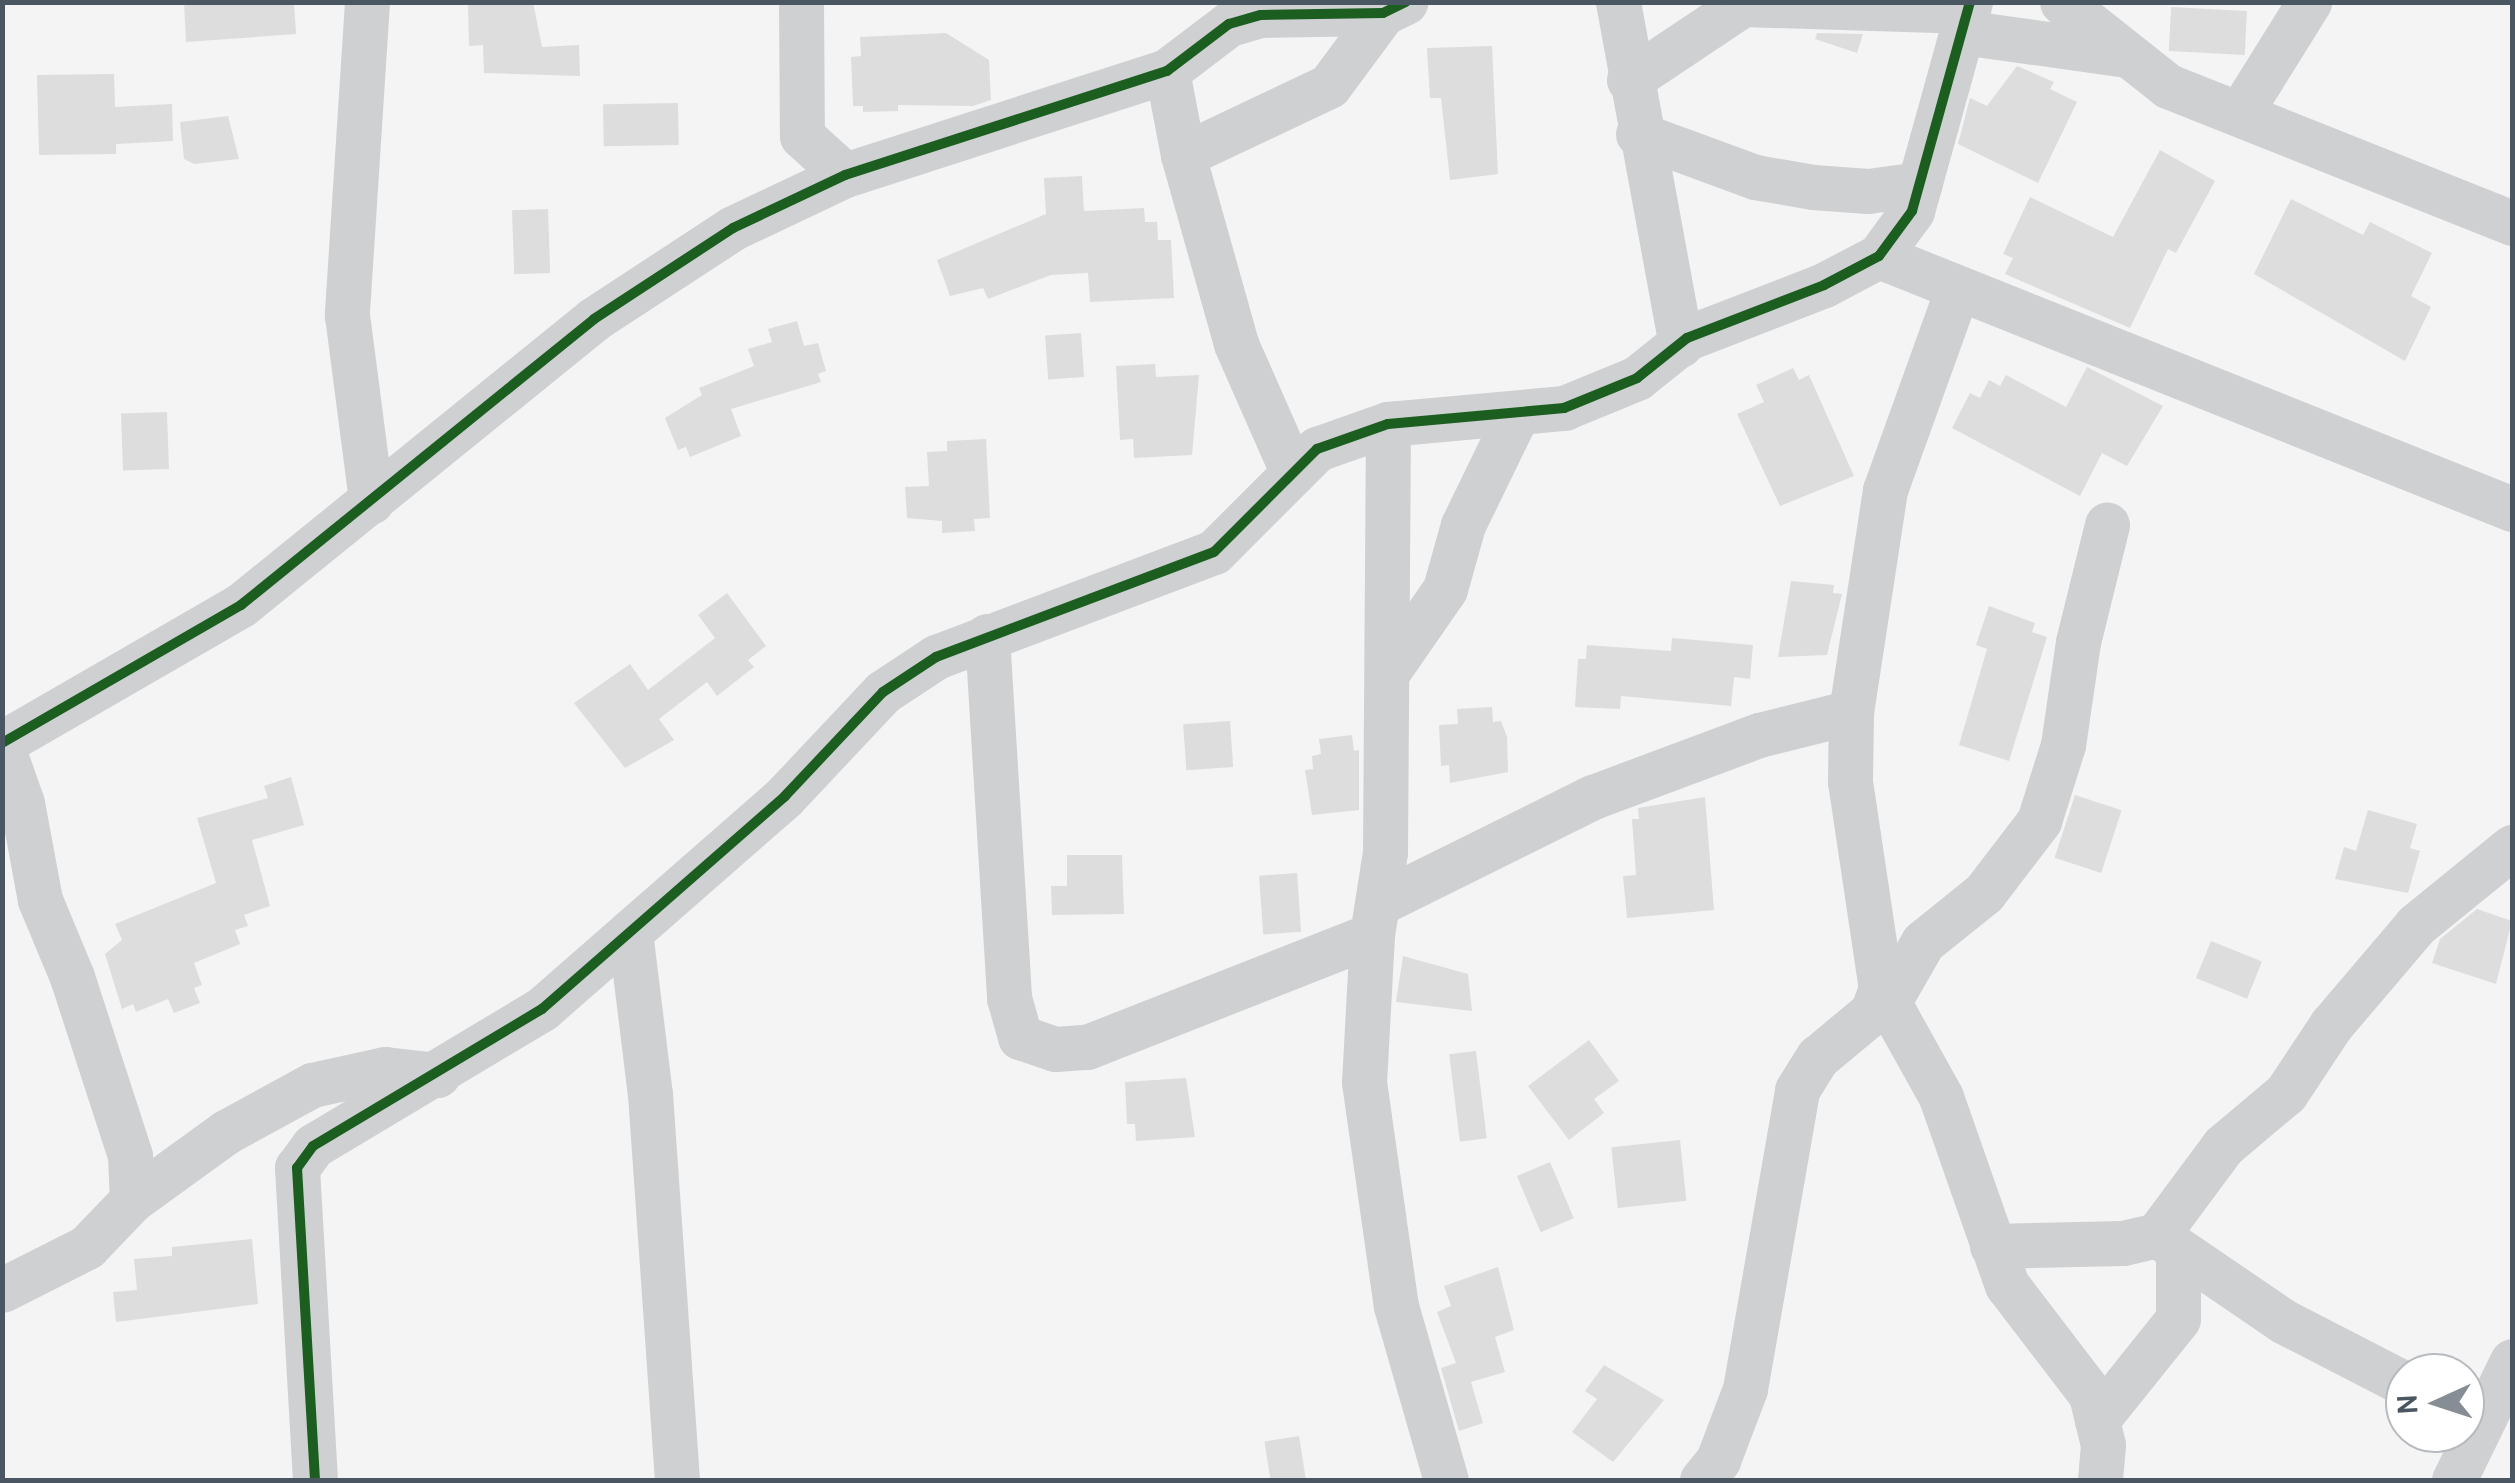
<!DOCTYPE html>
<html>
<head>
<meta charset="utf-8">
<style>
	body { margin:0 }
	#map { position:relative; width:2515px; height:1483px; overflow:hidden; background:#f4f4f4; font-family:Cabin,sans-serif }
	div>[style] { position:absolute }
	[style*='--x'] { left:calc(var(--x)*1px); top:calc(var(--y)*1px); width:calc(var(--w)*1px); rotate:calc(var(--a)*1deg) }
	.building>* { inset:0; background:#ddddde; transform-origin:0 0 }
	.minor>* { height:45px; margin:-22.5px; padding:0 22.5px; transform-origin:22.5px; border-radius:22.5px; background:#ced0d2 }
	.cycleway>* { height:10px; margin:-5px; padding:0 5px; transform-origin:5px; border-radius:5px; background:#1b5e20 }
	span { translate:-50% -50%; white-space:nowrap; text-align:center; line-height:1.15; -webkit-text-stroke:10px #fff; paint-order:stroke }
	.frame { position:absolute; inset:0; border:5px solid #4a5661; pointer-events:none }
	.north { position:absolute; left:2385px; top:1353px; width:100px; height:100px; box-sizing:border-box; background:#fff; border:2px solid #b7bbc0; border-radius:50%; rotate:267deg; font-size:28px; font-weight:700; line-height:40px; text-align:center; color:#4a5661 }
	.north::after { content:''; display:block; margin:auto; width:35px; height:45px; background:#868d94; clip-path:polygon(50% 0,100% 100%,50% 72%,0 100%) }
</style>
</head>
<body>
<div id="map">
	<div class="building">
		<div style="clip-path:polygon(184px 2px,294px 2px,296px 34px,186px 42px)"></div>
		<div style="clip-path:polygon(468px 2px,533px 2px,542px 47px,579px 45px,580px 76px,484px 73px,483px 45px,469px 46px)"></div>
		<div style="left:2247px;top:11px;width:44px;height:76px;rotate:93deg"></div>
		<div style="clip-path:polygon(946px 33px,989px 60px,991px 100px,973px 106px,898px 105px,898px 111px,863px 112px,863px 106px,853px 106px,851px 57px,861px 56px,860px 37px)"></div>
		<div style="clip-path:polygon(1817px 33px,1863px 34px,1857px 53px,1815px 39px)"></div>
		<div style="clip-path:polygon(1492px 46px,1498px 174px,1450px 180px,1441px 98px,1430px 98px,1427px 48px)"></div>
		<div style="clip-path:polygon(2017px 66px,2054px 82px,2050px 89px,2077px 102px,2038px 183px,1958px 144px,1970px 98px,1987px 106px)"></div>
		<div style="clip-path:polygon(114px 74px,115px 107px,172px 104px,173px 141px,116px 144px,116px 154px,39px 155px,37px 75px)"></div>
		<div style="left:678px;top:103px;width:42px;height:75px;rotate:89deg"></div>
		<div style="clip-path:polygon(228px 116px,239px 159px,194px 164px,184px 159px,180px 122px)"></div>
		<div style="clip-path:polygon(2160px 150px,2215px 181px,2176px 253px,2168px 249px,2130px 328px,2005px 274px,2013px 258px,2003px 254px,2030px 197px,2113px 237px)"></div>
		<div style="clip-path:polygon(1082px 176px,1084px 211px,1144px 208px,1145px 222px,1157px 222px,1158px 240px,1171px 240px,1174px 298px,1090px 302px,1088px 273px,1051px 275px,988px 299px,983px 288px,950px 296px,937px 260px,1046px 214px,1044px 178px)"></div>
		<div style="clip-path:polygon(2291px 199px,2363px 235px,2370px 222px,2432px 253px,2411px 296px,2431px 307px,2405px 361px,2254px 274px)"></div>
		<div style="left:548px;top:209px;width:64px;height:36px;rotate:88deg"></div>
		<div style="clip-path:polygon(797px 321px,804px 346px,818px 343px,826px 371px,818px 374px,821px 382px,731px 409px,741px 436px,690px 457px,686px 447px,678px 450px,665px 418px,702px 395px,699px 388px,754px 366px,748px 349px,772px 342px,768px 329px)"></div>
		<div style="left:1081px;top:333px;width:44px;height:36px;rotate:86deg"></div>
		<div style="clip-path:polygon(1155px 364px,1156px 377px,1199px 375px,1192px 455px,1134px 458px,1133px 439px,1120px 440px,1116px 366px)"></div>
		<div style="clip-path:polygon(2087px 367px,2163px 406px,2127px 466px,2102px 453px,2080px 496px,1952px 428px,1970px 393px,1980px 398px,1989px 380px,2000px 386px,2006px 375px,2066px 407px)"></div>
		<div style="clip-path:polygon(1793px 368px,1799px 380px,1809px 375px,1854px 476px,1780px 506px,1737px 414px,1764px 402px,1756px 385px)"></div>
		<div style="left:167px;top:412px;width:57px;height:46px;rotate:88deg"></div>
		<div style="clip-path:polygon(986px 439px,990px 518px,974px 519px,975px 531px,942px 533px,942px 521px,907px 518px,905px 487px,929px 486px,927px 452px,947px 451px,947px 441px)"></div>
		<div style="clip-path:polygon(1791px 581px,1834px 585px,1833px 593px,1842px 594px,1827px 655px,1778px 657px)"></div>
		<div style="clip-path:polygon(727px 593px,766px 646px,748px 660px,754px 667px,717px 696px,707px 682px,659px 719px,674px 740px,625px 768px,574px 703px,630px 664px,648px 690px,715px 638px,698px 615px)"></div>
		<div style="clip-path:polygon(1989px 606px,2035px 623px,2032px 632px,2047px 637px,2009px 761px,1959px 745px,1987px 649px,1976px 645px)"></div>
		<div style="clip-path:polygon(1672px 638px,1753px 645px,1750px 679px,1734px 677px,1731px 706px,1621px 696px,1620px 709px,1575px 707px,1578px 659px,1586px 659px,1587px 645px,1671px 651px)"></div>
		<div style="clip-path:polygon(1492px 707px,1493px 722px,1501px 721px,1507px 737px,1508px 772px,1450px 783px,1449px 765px,1441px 766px,1439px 725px,1458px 724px,1457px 709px)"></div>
		<div style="left:1230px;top:721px;width:46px;height:47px;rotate:86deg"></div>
		<div style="clip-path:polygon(1352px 735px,1354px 751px,1359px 750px,1359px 810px,1312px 815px,1305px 770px,1313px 769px,1312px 756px,1321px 754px,1319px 739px)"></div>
		<div style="clip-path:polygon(291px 777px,304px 825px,252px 840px,270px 906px,244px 915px,248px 926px,235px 930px,240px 944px,194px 963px,202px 985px,194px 988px,200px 1003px,174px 1013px,168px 999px,136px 1012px,133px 1004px,122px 1009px,105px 954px,122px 940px,115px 924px,216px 883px,197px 818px,268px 798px,264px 786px)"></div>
		<div style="left:2075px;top:795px;width:49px;height:66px;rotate:18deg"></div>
		<div style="clip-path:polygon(1705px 797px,1714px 910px,1627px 918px,1623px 876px,1636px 875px,1632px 819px,1639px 819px,1638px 808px)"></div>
		<div style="clip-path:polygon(2368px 810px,2417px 824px,2410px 848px,2420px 851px,2408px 893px,2335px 879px,2344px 847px,2356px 851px)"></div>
		<div style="clip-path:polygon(1067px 855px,1122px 855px,1124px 914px,1052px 915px,1051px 886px,1067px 886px)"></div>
		<div style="left:1297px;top:873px;width:59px;height:38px;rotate:86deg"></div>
		<div style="clip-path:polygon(2477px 909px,2512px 921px,2496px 984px,2432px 963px,2440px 939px)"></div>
		<div style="left:2211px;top:941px;width:55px;height:40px;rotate:22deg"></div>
		<div style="clip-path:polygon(1403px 956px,1468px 974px,1472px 1011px,1396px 1002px)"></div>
		<div style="clip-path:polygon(1589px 1040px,1619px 1081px,1594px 1099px,1604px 1113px,1569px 1140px,1528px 1086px)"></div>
		<div style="left:1476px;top:1051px;width:88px;height:27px;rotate:83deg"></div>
		<div style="clip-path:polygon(1186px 1078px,1195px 1137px,1136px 1141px,1135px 1124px,1127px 1124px,1125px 1082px)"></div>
		<div style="left:1680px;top:1140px;width:61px;height:69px;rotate:84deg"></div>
		<div style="left:1550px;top:1162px;width:61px;height:36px;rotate:67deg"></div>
		<div style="clip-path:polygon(252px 1239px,258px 1304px,116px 1322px,113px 1292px,137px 1290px,134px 1259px,172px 1256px,172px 1247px)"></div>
		<div style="clip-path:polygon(1498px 1267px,1514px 1330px,1495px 1337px,1505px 1372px,1471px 1382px,1483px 1423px,1459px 1431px,1441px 1368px,1456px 1363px,1437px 1312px,1451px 1306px,1444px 1286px)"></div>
		<div style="clip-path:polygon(1604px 1365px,1664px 1400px,1613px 1462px,1572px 1432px,1597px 1399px,1585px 1391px)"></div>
		<div style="left:1299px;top:1436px;width:45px;height:35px;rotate:81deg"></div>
	</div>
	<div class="minor">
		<div style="--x:367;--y:2;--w:314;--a:93.7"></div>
		<div style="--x:347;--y:315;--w:188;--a:82.6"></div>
		<div style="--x:801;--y:2;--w:134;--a:89.6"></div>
		<div style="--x:802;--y:136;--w:58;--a:42.2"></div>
		<div style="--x:1618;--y:2;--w:348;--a:79.6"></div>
		<div style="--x:2062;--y:2;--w:135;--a:38.4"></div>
		<div style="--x:2168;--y:86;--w:370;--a:21.7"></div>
		<div style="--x:1962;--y:32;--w:168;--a:7.9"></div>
		<div style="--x:1167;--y:71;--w:86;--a:79.2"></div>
		<div style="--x:1183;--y:155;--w:196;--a:74.3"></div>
		<div style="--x:1236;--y:344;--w:141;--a:66.2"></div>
		<div style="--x:1629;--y:80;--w:137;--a:-33.7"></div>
		<div style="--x:1743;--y:4;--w:225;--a:1.8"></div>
		<div style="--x:2240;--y:113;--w:131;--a:-58.1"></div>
		<div style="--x:1638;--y:134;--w:125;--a:20.2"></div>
		<div style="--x:1755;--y:177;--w:59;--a:9.8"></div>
		<div style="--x:1813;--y:187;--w:55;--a:4.2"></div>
		<div style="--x:1868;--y:191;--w:52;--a:-7.7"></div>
		<div style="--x:1183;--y:155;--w:161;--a:-25.3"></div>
		<div style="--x:1329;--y:86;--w:91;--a:-53.5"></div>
		<div style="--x:1879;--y:256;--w:682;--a:21.79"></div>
		<div style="--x:1388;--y:424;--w:428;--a:90.4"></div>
		<div style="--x:1385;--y:852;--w:84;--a:98.9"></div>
		<div style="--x:1372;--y:935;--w:147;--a:93.1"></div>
		<div style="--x:1364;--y:1082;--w:226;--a:81.9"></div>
		<div style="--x:1396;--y:1306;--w:181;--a:74"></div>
		<div style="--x:987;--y:636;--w:363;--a:86.5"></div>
		<div style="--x:1009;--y:998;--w:41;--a:74.2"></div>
		<div style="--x:1020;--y:1037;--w:37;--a:19"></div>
		<div style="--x:1055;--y:1049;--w:32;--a:-4"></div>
		<div style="--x:1087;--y:1047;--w:306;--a:-21.5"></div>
		<div style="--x:1389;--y:670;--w:98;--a:-55.3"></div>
		<div style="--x:1445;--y:589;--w:66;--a:-74.3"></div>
		<div style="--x:1463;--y:525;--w:123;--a:-64.1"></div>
		<div style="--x:2;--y:743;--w:276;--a:-30"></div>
		<div style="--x:241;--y:605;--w:454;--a:-39"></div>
		<div style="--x:594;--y:319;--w:166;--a:-33.2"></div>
		<div style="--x:733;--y:228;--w:124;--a:-25.3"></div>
		<div style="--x:845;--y:175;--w:338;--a:-17.9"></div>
		<div style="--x:1167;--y:71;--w:78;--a:-37.2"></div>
		<div style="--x:1229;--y:24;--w:33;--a:-16"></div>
		<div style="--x:1261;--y:15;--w:122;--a:-0.9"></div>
		<div style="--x:1383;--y:13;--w:25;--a:-26"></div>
		<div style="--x:2;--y:746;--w:60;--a:70.7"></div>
		<div style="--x:22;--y:803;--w:99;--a:79.5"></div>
		<div style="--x:40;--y:900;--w:83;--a:67.4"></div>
		<div style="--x:72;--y:977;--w:188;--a:72"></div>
		<div style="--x:130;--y:1156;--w:44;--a:87.4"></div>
		<div style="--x:132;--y:1200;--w:65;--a:133.8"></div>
		<div style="--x:87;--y:1247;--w:95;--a:153.2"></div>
		<div style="--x:1379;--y:903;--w:239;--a:-26.4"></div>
		<div style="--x:1593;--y:797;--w:177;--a:-20.5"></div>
		<div style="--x:1759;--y:735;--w:95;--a:-14"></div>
		<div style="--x:630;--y:932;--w:163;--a:83"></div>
		<div style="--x:650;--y:1094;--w:387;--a:86"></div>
		<div style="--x:1881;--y:989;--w:124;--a:60.9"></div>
		<div style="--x:1941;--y:1097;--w:199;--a:70.7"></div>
		<div style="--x:2007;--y:1285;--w:138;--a:52.6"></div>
		<div style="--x:2091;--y:1395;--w:51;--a:76.5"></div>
		<div style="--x:2103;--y:1445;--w:35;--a:95"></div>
		<div style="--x:1888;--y:1003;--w:70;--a:-60.2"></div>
		<div style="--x:1923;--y:942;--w:78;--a:-38.8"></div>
		<div style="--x:1984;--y:893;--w:91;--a:-52.6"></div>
		<div style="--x:2039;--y:821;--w:80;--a:-72.5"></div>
		<div style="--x:2063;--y:745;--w:104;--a:-81.7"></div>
		<div style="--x:2078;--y:642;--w:121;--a:-76.1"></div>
		<div style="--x:132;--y:1200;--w:116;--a:-35.9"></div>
		<div style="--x:226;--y:1132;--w:98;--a:-28.7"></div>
		<div style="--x:312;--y:1085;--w:75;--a:-12.4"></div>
		<div style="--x:385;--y:1069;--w:53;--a:6.5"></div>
		<div style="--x:2157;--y:1235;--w:153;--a:34.3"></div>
		<div style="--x:2283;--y:1321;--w:137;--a:27.3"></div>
		<div style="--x:1992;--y:1246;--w:131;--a:-1.3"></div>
		<div style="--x:2123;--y:1243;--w:35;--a:-13"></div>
		<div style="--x:2157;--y:1235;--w:111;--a:-53.4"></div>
		<div style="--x:2223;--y:1146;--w:82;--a:-40.1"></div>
		<div style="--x:2286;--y:1093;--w:82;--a:-56.5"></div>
		<div style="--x:2331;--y:1025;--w:131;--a:-49.6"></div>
		<div style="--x:2416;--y:925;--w:124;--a:-39.1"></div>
		<div style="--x:2097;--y:1420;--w:129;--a:-51.3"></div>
		<div style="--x:2178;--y:1319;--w:67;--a:-90"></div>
		<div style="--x:315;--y:1480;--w:313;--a:-93.3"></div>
		<div style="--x:297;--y:1168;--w:27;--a:-54"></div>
		<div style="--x:313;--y:1146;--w:267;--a:-30.9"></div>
		<div style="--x:542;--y:1009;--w:323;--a:-41.2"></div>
		<div style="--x:785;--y:796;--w:143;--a:-46.7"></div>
		<div style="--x:883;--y:692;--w:64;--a:-33.4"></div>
		<div style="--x:936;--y:657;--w:297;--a:-20.7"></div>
		<div style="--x:1214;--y:552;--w:146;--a:-45"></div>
		<div style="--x:1317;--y:449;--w:75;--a:-19.4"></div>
		<div style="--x:1388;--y:424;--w:177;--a:-5.2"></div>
		<div style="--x:1564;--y:408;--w:79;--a:-22.3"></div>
		<div style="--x:1637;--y:378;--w:64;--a:-38.7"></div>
		<div style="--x:1687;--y:338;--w:147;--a:-21.1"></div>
		<div style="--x:1824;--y:285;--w:62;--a:-27.8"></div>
		<div style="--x:1879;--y:256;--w:56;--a:-53.7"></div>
		<div style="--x:1912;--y:211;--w:217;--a:-74.5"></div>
		<div style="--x:1702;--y:1480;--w:26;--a:-51"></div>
		<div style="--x:1718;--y:1460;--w:76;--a:-69.2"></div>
		<div style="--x:1745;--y:1389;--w:303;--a:-80.1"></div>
		<div style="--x:1797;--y:1090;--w:39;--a:-58"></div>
		<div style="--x:1818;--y:1057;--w:70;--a:-39.8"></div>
		<div style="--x:1872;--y:1012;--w:25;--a:-69"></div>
		<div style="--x:1881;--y:989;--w:209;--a:-98.5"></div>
		<div style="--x:1850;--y:782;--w:70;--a:-89.2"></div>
		<div style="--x:1851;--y:712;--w:225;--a:-81.3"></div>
		<div style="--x:1885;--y:490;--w:213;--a:-70.2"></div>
		<div style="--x:2454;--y:1480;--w:132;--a:-64"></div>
	</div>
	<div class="cycleway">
		<div style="--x:2;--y:743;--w:276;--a:-30"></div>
		<div style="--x:241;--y:605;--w:454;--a:-39"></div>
		<div style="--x:594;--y:319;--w:166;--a:-33.2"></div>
		<div style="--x:733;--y:228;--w:124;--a:-25.3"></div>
		<div style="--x:845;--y:175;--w:338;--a:-17.9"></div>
		<div style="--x:1167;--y:71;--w:78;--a:-37.2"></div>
		<div style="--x:1229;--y:24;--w:33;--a:-16"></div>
		<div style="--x:1261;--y:15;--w:122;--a:-0.9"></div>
		<div style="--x:1383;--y:13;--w:25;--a:-26"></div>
		<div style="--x:315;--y:1480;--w:313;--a:-93.3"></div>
		<div style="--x:297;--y:1168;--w:27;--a:-54"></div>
		<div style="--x:313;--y:1146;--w:267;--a:-30.9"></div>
		<div style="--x:542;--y:1009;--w:323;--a:-41.2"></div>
		<div style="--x:785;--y:796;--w:143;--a:-46.7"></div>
		<div style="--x:883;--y:692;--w:64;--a:-33.4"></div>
		<div style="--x:936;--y:657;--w:297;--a:-20.7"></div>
		<div style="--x:1214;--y:552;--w:146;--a:-45"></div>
		<div style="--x:1317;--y:449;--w:75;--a:-19.4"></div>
		<div style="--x:1388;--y:424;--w:177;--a:-5.2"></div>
		<div style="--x:1564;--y:408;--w:79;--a:-22.3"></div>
		<div style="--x:1637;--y:378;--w:64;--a:-38.7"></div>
		<div style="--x:1687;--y:338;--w:147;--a:-21.1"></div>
		<div style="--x:1824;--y:285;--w:62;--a:-27.8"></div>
		<div style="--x:1879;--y:256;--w:56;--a:-53.7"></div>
		<div style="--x:1912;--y:211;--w:217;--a:-74.5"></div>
	</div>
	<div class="frame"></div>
	<div class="north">N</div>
</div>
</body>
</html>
